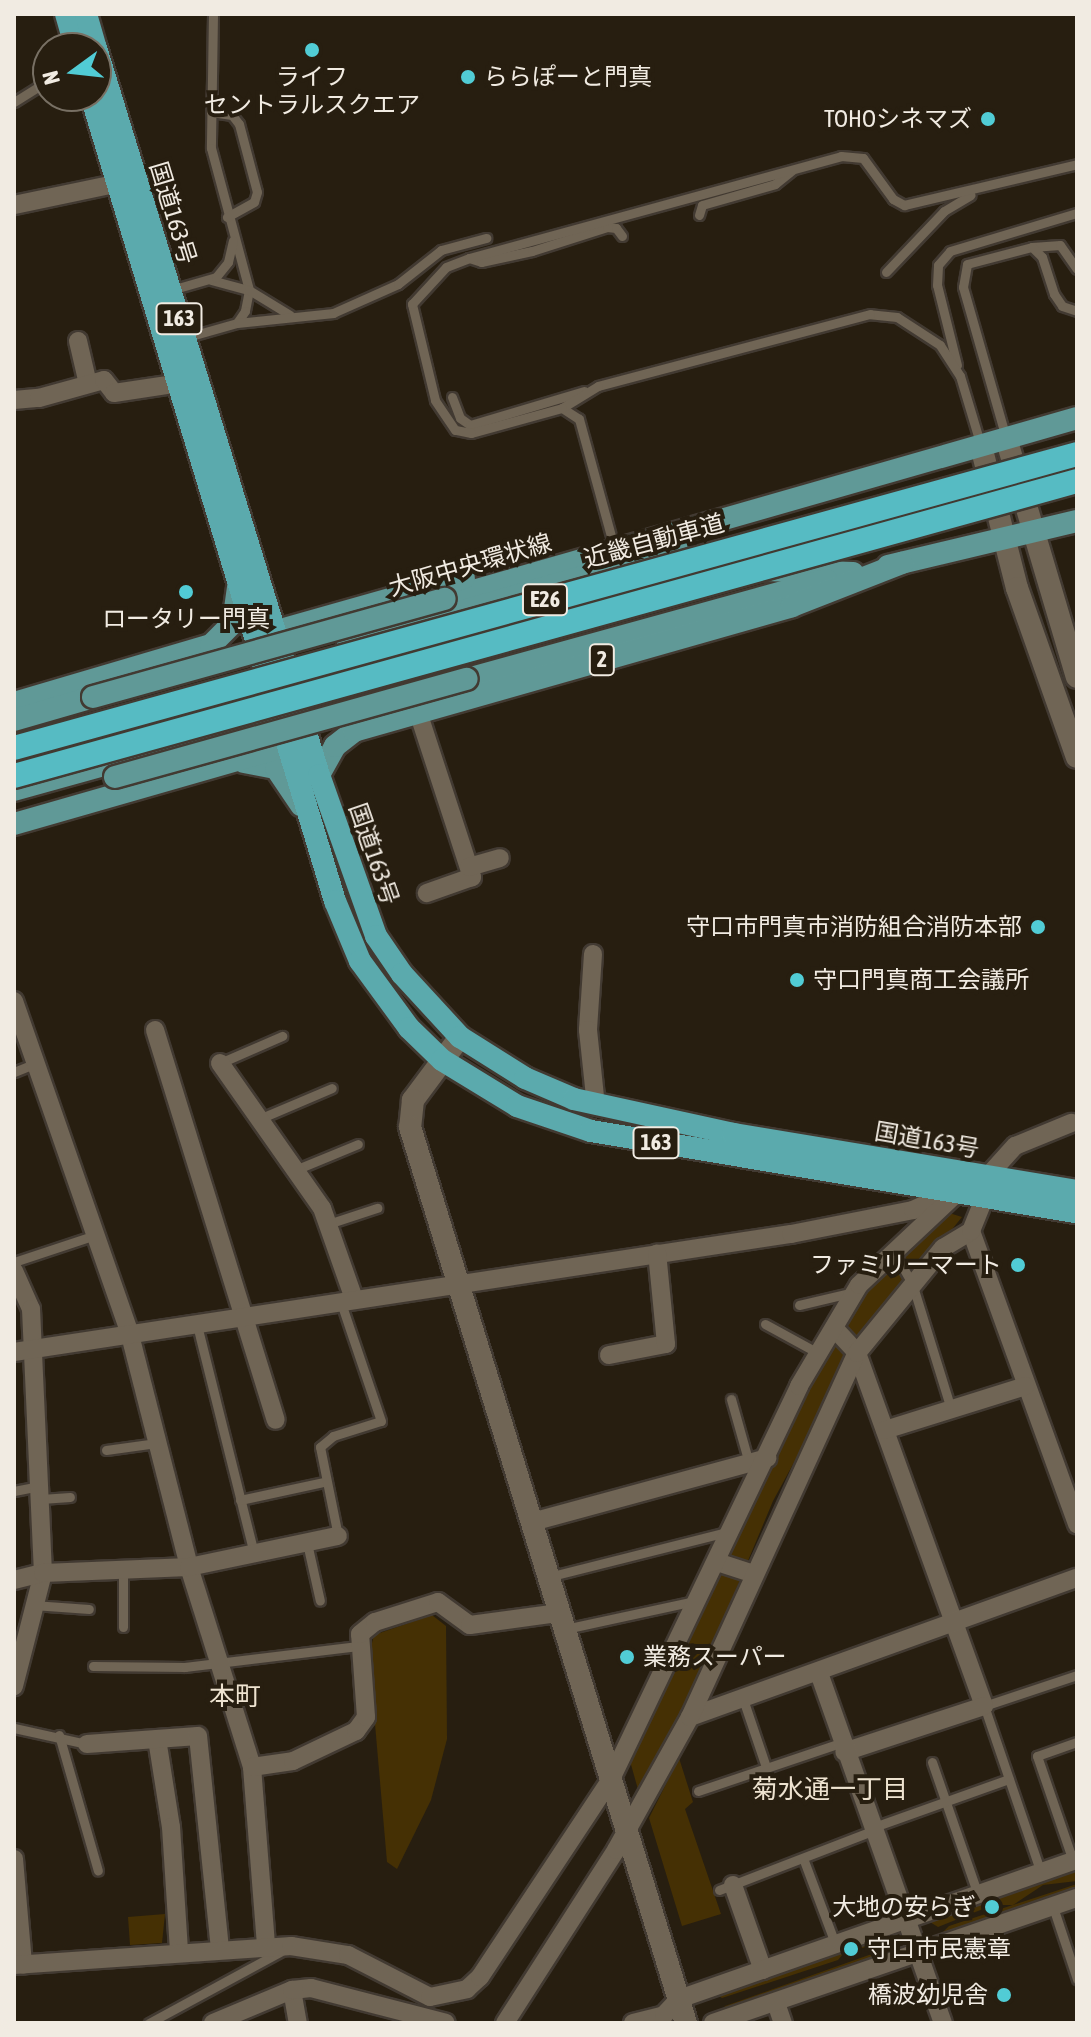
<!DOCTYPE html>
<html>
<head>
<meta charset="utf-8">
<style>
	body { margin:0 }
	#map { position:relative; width:1091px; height:2037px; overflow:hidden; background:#271e10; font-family:"Asap Condensed","Noto Sans JP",sans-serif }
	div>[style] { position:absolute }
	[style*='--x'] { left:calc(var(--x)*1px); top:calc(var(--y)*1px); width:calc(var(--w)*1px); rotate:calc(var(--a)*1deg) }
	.green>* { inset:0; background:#453004 }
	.roads { filter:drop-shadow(2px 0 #423a32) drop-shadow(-2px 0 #423a32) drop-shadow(0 2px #423a32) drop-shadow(0 -2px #423a32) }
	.service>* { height:9px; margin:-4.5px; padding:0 4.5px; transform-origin:4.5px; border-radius:4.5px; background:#706555 }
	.minor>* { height:18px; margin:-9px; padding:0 9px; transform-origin:9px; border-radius:9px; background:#706555 }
	.tertiary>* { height:22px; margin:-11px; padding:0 11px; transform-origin:11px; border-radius:11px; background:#706555 }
	.primary>* { height:22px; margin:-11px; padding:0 11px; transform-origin:11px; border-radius:11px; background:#609997 }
	.trunk>* { height:22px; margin:-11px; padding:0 11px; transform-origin:11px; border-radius:11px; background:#5baaad }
	.bridges { filter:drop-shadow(2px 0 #423a32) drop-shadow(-2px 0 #423a32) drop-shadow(0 2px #423a32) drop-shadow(0 -2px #423a32) }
	.primary-bridge>* { height:22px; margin:-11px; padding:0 11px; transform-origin:11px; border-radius:11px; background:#609997 }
	.motorway-bridge>* { height:24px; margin:-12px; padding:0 12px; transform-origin:12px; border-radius:12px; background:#56bbc3 }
	.dots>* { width:22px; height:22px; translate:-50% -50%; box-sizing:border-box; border:4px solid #271e10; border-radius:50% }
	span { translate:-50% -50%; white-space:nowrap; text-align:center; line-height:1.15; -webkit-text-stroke:8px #271e10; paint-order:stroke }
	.shield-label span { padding:2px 6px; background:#271e10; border:2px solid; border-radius:6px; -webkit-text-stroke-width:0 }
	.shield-label { font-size:22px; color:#f1ebe2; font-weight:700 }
	.poi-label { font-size:24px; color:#f1ebe2 }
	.left { translate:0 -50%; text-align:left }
	.right { translate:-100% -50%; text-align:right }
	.street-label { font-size:24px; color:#f1ebe2 }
	.neighbourhood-label { font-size:26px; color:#eee3d0 }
	.frame { position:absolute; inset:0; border:16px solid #f1ebe2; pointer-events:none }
	.north { position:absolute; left:32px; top:32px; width:80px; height:80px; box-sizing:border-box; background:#271e10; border:2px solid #787064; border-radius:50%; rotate:255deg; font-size:22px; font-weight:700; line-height:32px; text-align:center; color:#f1ebe2 }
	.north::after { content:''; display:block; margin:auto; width:28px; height:36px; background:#51ccd5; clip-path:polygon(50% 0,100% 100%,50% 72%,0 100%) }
</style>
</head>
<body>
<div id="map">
	<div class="green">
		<div style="clip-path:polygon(946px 1212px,962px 1217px,855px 1350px,773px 1501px,683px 1716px,639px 1793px,630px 1761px,803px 1392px,863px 1288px)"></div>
		<div style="clip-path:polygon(432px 1615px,446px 1626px,447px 1739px,431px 1800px,397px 1869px,387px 1862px,369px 1655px,374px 1635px)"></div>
		<div style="clip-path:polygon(679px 1758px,693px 1802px,685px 1809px,721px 1914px,682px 1926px,649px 1818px)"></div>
		<div style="clip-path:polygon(1077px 1866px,1077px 1881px,1043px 1885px,1013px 1905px,993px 1905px,938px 1927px,930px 1922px)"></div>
		<div style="clip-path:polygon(1077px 1884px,1077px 1891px,938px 1937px,949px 1926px)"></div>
		<div style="clip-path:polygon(165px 1914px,162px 1943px,130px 1945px,128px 1917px)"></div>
		<div style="clip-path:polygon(889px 1932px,885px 1942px,844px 1953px,838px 1960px,722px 1998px,717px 1995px)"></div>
		<div style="clip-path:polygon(883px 1950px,894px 1954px,722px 2011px,725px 2006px)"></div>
	</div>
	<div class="roads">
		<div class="service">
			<div style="--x:213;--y:14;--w:134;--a:90.9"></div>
			<div style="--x:211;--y:148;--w:147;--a:75"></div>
			<div style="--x:249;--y:290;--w:21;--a:101"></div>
			<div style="--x:245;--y:311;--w:14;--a:124"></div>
			<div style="--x:14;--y:102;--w:40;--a:-32"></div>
			<div style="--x:211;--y:112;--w:21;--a:8"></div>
			<div style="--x:232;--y:115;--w:11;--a:52"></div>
			<div style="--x:239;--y:124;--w:70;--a:75.2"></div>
			<div style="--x:257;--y:192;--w:10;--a:107"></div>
			<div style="--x:254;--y:202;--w:31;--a:151"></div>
			<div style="--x:699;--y:215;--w:10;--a:-73"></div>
			<div style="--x:702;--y:205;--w:76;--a:-16"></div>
			<div style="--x:775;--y:184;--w:22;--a:-39"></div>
			<div style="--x:1032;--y:247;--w:28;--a:-4"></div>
			<div style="--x:1060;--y:245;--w:29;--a:55"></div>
			<div style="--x:469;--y:258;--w:13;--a:18"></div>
			<div style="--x:481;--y:262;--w:52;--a:-12.2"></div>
			<div style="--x:532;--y:251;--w:79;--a:-17.7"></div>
			<div style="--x:607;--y:227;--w:9;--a:6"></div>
			<div style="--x:616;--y:228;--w:10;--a:53"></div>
			<div style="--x:886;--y:272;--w:84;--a:-46.4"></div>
			<div style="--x:944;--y:211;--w:31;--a:-31"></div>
			<div style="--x:211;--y:280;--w:39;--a:15"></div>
			<div style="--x:249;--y:290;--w:48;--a:31.4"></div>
			<div style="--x:171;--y:290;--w:47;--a:-16.1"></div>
			<div style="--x:216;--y:277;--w:19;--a:-51"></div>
			<div style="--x:228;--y:262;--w:22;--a:-77"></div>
			<div style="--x:184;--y:338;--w:55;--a:-15.8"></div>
			<div style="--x:237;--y:323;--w:97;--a:-5.9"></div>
			<div style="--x:333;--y:313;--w:71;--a:-24"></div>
			<div style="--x:398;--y:284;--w:55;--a:-38.3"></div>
			<div style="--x:441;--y:250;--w:47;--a:-14.9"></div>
			<div style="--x:957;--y:365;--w:82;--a:-104"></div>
			<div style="--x:937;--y:285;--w:20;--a:-87"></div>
			<div style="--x:938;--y:265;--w:18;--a:-49"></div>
			<div style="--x:950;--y:251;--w:133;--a:-16.7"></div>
			<div style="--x:452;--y:397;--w:22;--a:69"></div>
			<div style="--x:460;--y:418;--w:12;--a:35"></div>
			<div style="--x:470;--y:425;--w:119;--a:-16.6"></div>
			<div style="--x:562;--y:408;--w:20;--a:33"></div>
			<div style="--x:579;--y:419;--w:137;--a:74.7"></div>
			<div style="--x:1006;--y:438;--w:157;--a:-105.9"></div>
			<div style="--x:963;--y:287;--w:23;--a:-80"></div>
			<div style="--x:967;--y:264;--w:67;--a:-14.7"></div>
			<div style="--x:1032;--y:247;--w:14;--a:45"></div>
			<div style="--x:1042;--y:257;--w:39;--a:72"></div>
			<div style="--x:1054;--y:294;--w:14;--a:56"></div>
			<div style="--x:1062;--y:306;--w:16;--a:18"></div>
			<div style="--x:981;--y:446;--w:73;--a:-106.7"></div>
			<div style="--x:960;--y:376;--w:37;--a:-123"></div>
			<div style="--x:940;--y:345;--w:51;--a:-146.9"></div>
			<div style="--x:897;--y:317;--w:27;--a:-174"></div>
			<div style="--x:870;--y:314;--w:281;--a:165.2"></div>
			<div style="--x:598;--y:386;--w:42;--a:148.6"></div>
			<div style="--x:562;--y:408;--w:94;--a:164.6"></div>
			<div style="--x:471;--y:433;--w:16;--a:-169"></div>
			<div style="--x:455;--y:430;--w:36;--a:-124"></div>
			<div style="--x:435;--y:400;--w:99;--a:-103.5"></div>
			<div style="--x:412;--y:304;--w:50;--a:-47.4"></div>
			<div style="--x:446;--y:267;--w:25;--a:-21"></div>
			<div style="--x:469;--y:258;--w:386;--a:-15.3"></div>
			<div style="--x:841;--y:156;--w:22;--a:5"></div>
			<div style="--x:863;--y:158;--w:51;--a:53.8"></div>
			<div style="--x:893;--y:199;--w:13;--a:29"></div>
			<div style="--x:904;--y:205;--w:178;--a:-13.3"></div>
			<div style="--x:220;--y:1063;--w:68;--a:-23.5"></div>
			<div style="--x:14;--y:1072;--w:24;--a:-22"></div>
			<div style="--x:259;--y:1119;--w:79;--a:-23"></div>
			<div style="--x:295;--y:1170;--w:68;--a:-22.4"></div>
			<div style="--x:328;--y:1224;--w:52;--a:-18.1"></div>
			<div style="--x:894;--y:1252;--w:36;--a:60"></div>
			<div style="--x:912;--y:1283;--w:132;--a:72.8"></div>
			<div style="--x:14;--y:1262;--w:85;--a:-18.4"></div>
			<div style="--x:799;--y:1305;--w:57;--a:-13.3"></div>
			<div style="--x:765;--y:1324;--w:60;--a:28.7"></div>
			<div style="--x:197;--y:1325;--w:236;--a:76"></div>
			<div style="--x:731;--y:1399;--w:66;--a:74.3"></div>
			<div style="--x:106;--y:1450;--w:51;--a:-7.8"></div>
			<div style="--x:14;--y:1491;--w:26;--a:-11"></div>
			<div style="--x:41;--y:1499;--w:29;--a:-4"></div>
			<div style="--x:240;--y:1500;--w:86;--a:-12.1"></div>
			<div style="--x:338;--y:1536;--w:91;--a:-101.4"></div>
			<div style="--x:320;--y:1447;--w:17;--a:-40"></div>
			<div style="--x:333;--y:1436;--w:50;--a:-17.4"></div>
			<div style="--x:381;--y:1421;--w:125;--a:-108.7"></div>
			<div style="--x:307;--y:1543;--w:59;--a:77.4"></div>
			<div style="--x:123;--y:1570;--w:57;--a:90"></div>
			<div style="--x:548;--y:1577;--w:189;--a:-14.1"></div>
			<div style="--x:33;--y:1605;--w:56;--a:4.1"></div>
			<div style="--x:565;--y:1629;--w:132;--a:-12.2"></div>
			<div style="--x:93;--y:1666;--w:92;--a:0.6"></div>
			<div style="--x:185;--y:1667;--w:174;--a:-6.9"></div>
			<div style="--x:743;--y:1699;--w:72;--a:71.3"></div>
			<div style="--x:14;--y:1728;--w:75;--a:12.4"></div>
			<div style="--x:59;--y:1735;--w:141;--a:74"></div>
			<div style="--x:932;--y:1762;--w:141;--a:70.9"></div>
			<div style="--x:698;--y:1791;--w:151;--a:-18.6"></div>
			<div style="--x:874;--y:1827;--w:143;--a:-19.6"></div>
			<div style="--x:803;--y:1858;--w:94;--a:69.4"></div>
			<div style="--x:1073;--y:1861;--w:111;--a:-108.9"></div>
			<div style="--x:1037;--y:1756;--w:42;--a:-19.3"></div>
			<div style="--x:1041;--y:1873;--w:176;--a:-108.8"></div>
			<div style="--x:984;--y:1706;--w:98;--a:-18.4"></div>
			<div style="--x:719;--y:1890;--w:164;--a:-21.1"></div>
			<div style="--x:1053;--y:1907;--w:76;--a:71.6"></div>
			<div style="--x:149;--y:2023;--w:149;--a:-28.5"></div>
		</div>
		<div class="minor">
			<div style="--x:14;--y:205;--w:117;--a:-11.8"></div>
			<div style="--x:78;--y:341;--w:44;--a:76.9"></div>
			<div style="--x:14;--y:400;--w:25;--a:-5"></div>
			<div style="--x:39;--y:398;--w:67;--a:-15.5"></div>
			<div style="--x:104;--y:380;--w:16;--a:52"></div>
			<div style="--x:114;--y:393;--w:68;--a:-8.5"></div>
			<div style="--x:418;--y:712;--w:174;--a:71.9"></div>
			<div style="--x:472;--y:877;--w:48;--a:160.4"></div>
			<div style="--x:469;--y:867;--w:32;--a:-16"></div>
			<div style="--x:593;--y:954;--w:76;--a:93.8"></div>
			<div style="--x:588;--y:1030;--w:76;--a:84"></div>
			<div style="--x:14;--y:1001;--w:354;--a:70.8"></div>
			<div style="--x:130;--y:1335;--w:239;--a:75.7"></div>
			<div style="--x:189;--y:1567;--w:210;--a:72.5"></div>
			<div style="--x:252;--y:1767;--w:179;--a:85.5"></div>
			<div style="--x:155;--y:1030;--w:408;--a:72.8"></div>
			<div style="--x:220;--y:1063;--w:177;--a:54.9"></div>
			<div style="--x:322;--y:1208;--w:96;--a:70.6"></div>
			<div style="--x:987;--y:1177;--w:42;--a:-47.9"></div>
			<div style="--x:1015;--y:1146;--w:61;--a:-22.3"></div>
			<div style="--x:971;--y:1231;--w:312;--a:70.1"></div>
			<div style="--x:14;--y:1271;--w:42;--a:65.9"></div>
			<div style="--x:31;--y:1309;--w:264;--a:87.4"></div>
			<div style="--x:43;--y:1573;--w:117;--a:104.4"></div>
			<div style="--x:834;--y:1328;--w:34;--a:47"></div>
			<div style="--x:857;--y:1353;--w:375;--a:70.2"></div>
			<div style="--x:984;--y:1706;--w:147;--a:161.8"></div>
			<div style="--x:14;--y:1352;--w:786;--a:-8.64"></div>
			<div style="--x:791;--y:1234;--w:124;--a:-11.1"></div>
			<div style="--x:913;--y:1210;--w:38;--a:-25"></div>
			<div style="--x:609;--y:1355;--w:58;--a:-10.9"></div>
			<div style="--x:666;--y:1344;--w:91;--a:-95.6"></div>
			<div style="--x:885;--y:1430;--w:147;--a:-17.4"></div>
			<div style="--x:532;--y:1522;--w:244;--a:-15.2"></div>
			<div style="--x:717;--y:1562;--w:38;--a:18"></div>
			<div style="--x:14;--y:1580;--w:30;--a:-14"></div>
			<div style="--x:43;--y:1573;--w:146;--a:-2.4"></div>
			<div style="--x:189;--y:1567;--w:152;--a:-11.8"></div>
			<div style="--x:819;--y:1673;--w:371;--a:70.5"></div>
			<div style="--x:690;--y:1717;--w:411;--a:-19.8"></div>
			<div style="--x:157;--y:1739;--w:89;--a:81"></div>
			<div style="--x:171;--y:1827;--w:125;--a:86.3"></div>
			<div style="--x:87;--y:1744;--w:111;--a:-4.1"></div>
			<div style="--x:198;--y:1736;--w:214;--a:84.1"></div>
			<div style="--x:252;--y:1767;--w:41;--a:-8.3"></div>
			<div style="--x:293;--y:1761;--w:70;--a:-25.5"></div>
			<div style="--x:356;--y:1731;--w:17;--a:-54"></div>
			<div style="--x:366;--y:1717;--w:83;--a:-94.1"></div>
			<div style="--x:360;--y:1634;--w:19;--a:-39"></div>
			<div style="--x:375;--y:1622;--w:66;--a:-17.6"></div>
			<div style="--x:438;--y:1602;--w:39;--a:36"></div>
			<div style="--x:470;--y:1625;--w:90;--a:-7.7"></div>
			<div style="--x:14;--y:1859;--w:106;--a:85.1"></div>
			<div style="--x:733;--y:1885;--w:90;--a:70.6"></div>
			<div style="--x:14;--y:1965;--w:278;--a:-3.9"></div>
			<div style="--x:291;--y:1946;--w:58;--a:9"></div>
			<div style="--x:348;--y:1955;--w:92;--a:27.1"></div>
			<div style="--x:430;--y:1997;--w:38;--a:-12"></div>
			<div style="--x:467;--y:1989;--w:18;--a:-43"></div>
			<div style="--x:480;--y:1977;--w:237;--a:-56.5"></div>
			<div style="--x:611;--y:1779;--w:436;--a:-64.4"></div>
			<div style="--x:799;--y:1386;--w:117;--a:-59.3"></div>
			<div style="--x:859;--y:1285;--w:134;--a:-43.2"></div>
			<div style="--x:292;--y:1990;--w:34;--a:80"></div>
			<div style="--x:776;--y:2003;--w:21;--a:71"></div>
			<div style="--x:213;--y:2023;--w:86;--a:-22.7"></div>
			<div style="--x:292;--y:1990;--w:19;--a:-6"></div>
			<div style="--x:311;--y:1988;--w:139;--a:14.5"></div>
			<div style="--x:505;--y:2023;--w:206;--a:-57.3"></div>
			<div style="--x:616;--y:1850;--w:152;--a:-60.9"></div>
			<div style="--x:690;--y:1717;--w:400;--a:-65.4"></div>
			<div style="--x:857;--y:1353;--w:136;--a:-50.7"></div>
			<div style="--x:943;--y:1248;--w:33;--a:-31"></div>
			<div style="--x:971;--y:1231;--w:35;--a:-68"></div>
			<div style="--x:633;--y:2023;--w:32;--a:-14"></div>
			<div style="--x:664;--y:2015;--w:22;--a:-47"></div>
			<div style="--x:679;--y:1999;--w:422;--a:-19.3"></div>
			<div style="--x:713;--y:2023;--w:385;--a:-19"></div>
		</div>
		<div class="tertiary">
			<div style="--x:1006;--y:438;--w:249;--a:73.5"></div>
			<div style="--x:981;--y:446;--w:146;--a:75.8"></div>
			<div style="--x:1017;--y:588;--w:179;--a:70.5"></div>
			<div style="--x:460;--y:1037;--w:79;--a:126.7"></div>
			<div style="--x:413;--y:1100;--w:27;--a:96"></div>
			<div style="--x:410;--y:1127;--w:938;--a:72.88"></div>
		</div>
		<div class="primary">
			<div style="--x:888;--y:566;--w:194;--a:-13.4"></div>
			<div style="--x:765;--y:570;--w:88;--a:2"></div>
			<div style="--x:445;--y:599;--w:657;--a:-15.98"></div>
			<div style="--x:259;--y:636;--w:213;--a:-15.8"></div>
			<div style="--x:348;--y:644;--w:345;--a:-16"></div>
			<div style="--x:467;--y:679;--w:373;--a:-15.4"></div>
			<div style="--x:14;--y:703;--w:205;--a:-16.4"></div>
			<div style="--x:211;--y:645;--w:31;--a:-45"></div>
			<div style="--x:233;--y:623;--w:37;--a:-82"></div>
			<div style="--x:14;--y:720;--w:82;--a:-16.2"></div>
			<div style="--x:14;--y:762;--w:696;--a:-15.49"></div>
			<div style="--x:685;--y:576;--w:42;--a:-8.1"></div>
			<div style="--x:244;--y:762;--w:33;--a:11"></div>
			<div style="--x:276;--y:768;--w:45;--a:56"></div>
			<div style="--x:319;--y:775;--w:33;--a:-61"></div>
			<div style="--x:335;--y:746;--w:24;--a:-38"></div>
			<div style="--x:354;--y:731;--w:455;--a:-15.9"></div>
			<div style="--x:792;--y:606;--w:118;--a:-21.4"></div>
			<div style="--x:14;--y:790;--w:292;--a:-15.5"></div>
			<div style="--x:14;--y:824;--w:302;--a:-16"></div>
		</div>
		<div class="trunk">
			<div style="--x:66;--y:14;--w:35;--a:74"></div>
			<div style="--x:86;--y:14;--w:35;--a:74"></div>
			<div style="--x:96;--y:48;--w:760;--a:72.95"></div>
			<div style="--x:319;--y:775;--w:171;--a:70.5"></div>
			<div style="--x:376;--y:936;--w:46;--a:55.6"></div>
			<div style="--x:402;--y:974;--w:86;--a:47.4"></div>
			<div style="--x:460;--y:1037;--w:77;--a:32.2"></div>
			<div style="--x:525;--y:1078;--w:53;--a:23.2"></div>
			<div style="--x:574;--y:1099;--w:163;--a:12.4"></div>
			<div style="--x:733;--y:1134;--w:349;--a:9.4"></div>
			<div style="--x:91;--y:96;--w:841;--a:73.14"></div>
			<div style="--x:335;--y:901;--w:65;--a:67.4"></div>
			<div style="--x:360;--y:961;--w:83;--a:53.8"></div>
			<div style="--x:409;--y:1028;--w:46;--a:44.1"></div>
			<div style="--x:442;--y:1060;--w:88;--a:31.5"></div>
			<div style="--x:517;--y:1106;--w:78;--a:18.7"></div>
			<div style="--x:591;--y:1131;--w:493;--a:9.5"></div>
		</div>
	</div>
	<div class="bridges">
		<div class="primary-bridge">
			<div style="--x:93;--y:697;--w:365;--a:-15.6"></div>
			<div style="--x:115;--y:777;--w:365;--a:-15.6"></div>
		</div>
		<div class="motorway-bridge">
			<div style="--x:14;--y:748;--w:1103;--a:-15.46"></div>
			<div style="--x:14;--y:776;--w:1103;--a:-15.51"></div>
		</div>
	</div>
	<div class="dots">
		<div style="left:312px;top:50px;background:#51ccd5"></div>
		<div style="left:468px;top:77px;background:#51ccd5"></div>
		<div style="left:988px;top:119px;background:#51ccd5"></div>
		<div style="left:186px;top:592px;background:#51ccd5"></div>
		<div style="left:1038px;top:927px;background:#51ccd5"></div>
		<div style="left:797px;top:980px;background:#51ccd5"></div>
		<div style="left:1018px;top:1265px;background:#51ccd5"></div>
		<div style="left:627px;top:1657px;background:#51ccd5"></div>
		<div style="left:992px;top:1907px;background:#51ccd5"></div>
		<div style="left:851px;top:1949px;background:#51ccd5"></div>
		<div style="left:1004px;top:1995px;background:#51ccd5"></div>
	</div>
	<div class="shield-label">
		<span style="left:179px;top:319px">163</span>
		<span style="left:545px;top:600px">E26</span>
		<span style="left:602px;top:660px">2</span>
		<span style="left:656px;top:1143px">163</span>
	</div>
	<div class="poi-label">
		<span style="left:312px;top:91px">ライフ<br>セントラルスクエア</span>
		<span class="left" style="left:484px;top:77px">ららぽーと門真</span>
		<span class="right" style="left:972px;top:119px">TOHOシネマズ</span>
		<span style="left:186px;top:619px">ロータリー門真</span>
		<span class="right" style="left:1022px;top:927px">守口市門真市消防組合消防本部</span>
		<span class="left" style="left:813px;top:980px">守口門真商工会議所</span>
		<span class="right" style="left:1002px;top:1265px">ファミリーマート</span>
		<span class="left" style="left:643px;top:1657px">業務スーパー</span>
		<span class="right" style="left:976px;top:1907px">大地の安らぎ</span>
		<span class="left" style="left:867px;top:1949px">守口市民憲章</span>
		<span class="right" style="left:988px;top:1995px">橋波幼児舎</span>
	</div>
	<div class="street-label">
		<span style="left:173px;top:213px;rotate:73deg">国道163号</span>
		<span style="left:654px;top:541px;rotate:-15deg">近畿自動車道</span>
		<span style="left:470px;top:565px;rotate:-16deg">大阪中央環状線</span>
		<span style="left:374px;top:854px;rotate:71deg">国道163号</span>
		<span style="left:927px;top:1140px;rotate:10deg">国道163号</span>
	</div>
	<div class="neighbourhood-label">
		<span style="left:235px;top:1697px">本町</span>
		<span style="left:830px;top:1790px">菊水通一丁目</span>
	</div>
	<div class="frame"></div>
	<div class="north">N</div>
</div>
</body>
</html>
